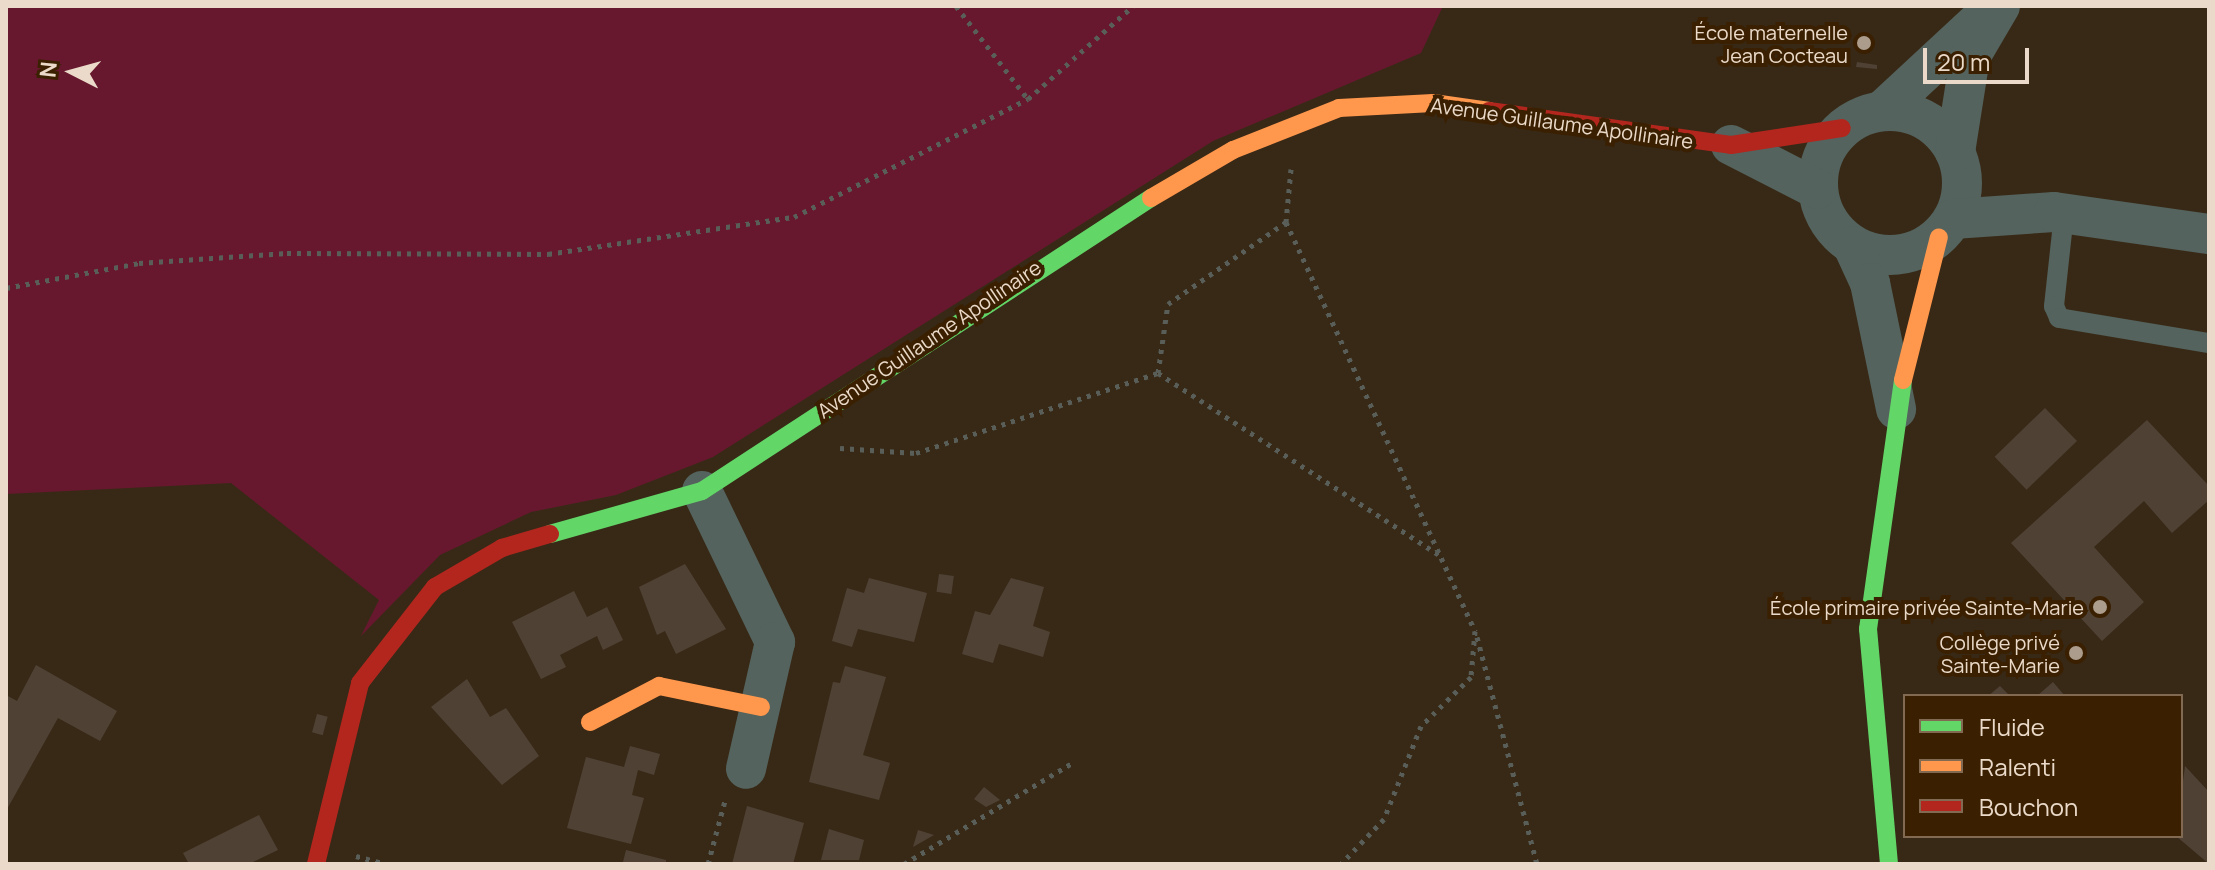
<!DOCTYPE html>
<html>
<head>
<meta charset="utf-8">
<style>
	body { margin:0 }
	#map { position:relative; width:2215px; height:870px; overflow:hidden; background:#382917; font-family:Manrope,sans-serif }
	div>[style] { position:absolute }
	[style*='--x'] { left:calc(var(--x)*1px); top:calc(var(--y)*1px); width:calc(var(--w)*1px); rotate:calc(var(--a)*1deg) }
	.green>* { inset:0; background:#68182e }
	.building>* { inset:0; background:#4f4235; transform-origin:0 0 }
	.path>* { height:5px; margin-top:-2.5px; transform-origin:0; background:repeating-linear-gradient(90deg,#595f58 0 4px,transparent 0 10px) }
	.lane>* { height:20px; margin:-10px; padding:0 10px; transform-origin:10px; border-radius:10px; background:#54635d }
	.street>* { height:40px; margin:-20px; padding:0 20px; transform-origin:20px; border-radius:20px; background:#54635d }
	.street>.ring { margin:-20px; padding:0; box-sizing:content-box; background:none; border:40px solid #54635d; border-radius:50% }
	.fast>* { height:18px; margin:-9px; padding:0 9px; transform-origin:9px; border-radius:9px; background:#63d668 }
	.slow>* { height:18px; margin:-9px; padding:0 9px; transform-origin:9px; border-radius:9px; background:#ff974d }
	.jam>* { height:18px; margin:-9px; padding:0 9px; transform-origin:9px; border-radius:9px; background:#b3261e }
	.dots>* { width:22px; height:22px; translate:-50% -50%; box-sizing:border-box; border:4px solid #3a2001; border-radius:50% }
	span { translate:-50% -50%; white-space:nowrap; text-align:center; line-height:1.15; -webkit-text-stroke:8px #3a2001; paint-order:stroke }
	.poi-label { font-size:20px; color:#ebdac9 }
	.right { translate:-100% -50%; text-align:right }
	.street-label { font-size:20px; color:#ebdac9 }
	.frame { position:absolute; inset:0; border:8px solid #ebdac9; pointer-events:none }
	.legend { position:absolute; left:1903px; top:694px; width:280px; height:144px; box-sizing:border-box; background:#3a2001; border:2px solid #816a51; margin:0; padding:10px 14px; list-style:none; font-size:24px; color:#ebdac9 }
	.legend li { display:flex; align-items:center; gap:16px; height:40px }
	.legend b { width:40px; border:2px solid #816a51 }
	.north { position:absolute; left:32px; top:32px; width:80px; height:80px; -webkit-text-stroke:6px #3a2001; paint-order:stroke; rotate:276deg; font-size:22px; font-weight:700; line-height:32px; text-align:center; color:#ebdac9 }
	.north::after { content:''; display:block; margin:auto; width:28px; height:36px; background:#ebdac9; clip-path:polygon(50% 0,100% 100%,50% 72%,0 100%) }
	.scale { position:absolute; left:1923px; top:48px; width:106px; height:36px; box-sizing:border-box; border:4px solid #ebdac9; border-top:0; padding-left:10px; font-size:24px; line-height:28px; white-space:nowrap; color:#ebdac9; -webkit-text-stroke:6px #3a2001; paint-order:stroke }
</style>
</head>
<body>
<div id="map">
	<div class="green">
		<div style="clip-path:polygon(6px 6px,1443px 6px,1421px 53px,1213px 141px,713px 457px,616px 495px,531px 512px,440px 555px,361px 636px,379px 600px,231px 483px,6px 494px)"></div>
	</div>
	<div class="building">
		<div style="clip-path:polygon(1857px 62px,1877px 65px,1877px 69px,1856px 67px)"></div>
		<div style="left:2045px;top:408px;width:46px;height:70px;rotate:46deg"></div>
		<div style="clip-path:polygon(2147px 420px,2209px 486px,2209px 500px,2172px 533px,2144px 501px,2094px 547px,2144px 602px,2102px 641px,2011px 543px)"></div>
		<div style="clip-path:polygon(685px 564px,726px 629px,676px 654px,665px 631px,657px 635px,639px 587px)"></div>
		<div style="left:939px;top:574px;width:15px;height:18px;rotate:8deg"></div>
		<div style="clip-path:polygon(869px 578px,927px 593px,914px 642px,858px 629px,852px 647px,832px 641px,847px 588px,864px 593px)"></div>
		<div style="clip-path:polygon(1011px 578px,1044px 587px,1033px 626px,1050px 632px,1043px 657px,999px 644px,993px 663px,962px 654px,975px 611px,990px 615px)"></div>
		<div style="clip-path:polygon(574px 591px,587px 617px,607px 607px,623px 640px,603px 650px,597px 636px,560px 655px,566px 667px,541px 679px,512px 622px)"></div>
		<div style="clip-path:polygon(36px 665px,117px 711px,100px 741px,58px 718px,6px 811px,6px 695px,17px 701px)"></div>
		<div style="clip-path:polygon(845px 666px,886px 677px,863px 755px,890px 763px,879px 800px,809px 782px,833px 682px,840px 683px)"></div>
		<div style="clip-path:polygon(467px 679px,490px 717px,506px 708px,539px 756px,502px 785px,431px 707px)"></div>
		<div style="clip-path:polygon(2053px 682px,2065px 696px,2037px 696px)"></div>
		<div style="clip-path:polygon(2000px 686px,2010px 696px,1988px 696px)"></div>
		<div style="left:317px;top:714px;width:11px;height:19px;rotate:15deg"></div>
		<div style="clip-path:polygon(630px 746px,660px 754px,654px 775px,638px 770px,632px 795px,644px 798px,631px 844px,567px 828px,586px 757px,624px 767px)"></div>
		<div style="clip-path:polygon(2185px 766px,2209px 792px,2209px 864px,2176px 836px)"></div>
		<div style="clip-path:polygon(984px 787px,1000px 800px,986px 807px,974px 799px)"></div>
		<div style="clip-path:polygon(747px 806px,804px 823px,793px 864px,732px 864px)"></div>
		<div style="clip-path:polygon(259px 815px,278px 850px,249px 864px,189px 864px,183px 853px)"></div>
		<div style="clip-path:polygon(829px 829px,864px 840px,859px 860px,821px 860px)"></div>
		<div style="clip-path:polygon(918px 830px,934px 835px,913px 847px)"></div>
		<div style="clip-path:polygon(626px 850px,666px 860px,666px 864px,623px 862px)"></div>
	</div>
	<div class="path">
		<div style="--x:956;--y:6;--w:118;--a:52.3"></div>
		<div style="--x:1291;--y:169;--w:53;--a:95.4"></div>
		<div style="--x:1286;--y:222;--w:451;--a:65.2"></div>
		<div style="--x:1475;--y:631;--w:46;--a:95"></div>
		<div style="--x:1471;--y:677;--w:70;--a:135.6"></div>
		<div style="--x:1421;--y:726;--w:100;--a:111.7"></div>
		<div style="--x:1384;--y:819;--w:62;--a:133.7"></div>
		<div style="--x:6;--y:288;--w:135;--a:-10.6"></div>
		<div style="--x:139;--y:263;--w:148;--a:-3.9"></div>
		<div style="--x:287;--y:253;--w:261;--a:0.2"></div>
		<div style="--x:548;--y:254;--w:249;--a:-8.6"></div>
		<div style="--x:794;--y:217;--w:262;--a:-26.8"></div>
		<div style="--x:1028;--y:99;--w:140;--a:-41.5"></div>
		<div style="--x:1158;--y:373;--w:70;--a:-81.8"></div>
		<div style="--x:1168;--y:304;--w:144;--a:-34.8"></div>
		<div style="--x:840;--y:448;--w:76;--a:3.8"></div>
		<div style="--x:916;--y:453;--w:255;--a:-18.3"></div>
		<div style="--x:1158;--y:373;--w:338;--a:32.9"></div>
		<div style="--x:1477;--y:637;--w:235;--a:75.2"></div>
		<div style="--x:356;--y:856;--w:30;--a:15"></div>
		<div style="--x:708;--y:864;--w:69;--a:-75"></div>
		<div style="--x:904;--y:864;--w:196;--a:-31"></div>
	</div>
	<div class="lane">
		<div style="--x:2064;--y:214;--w:93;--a:96.2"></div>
		<div style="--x:2054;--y:306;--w:13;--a:67"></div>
		<div style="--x:2059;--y:318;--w:152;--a:9.5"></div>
	</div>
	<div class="street">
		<div class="ring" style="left:1818px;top:111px;width:104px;height:104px"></div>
		<div style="--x:1882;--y:111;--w:135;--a:-42.9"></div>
		<div style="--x:1731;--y:145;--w:97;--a:27.1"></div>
		<div style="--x:1955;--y:152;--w:96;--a:-81"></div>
		<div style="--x:1970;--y:57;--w:59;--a:-59.5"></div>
		<div style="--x:1953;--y:219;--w:101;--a:-4"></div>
		<div style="--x:2054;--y:212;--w:157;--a:8.1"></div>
		<div style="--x:1853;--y:246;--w:41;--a:65.3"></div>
		<div style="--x:1870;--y:283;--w:129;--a:78.3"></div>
		<div style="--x:702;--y:491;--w:168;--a:64.2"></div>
		<div style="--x:775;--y:642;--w:130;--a:102.9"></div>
	</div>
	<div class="fast">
		<div style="--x:550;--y:534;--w:158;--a:-15.8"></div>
		<div style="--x:702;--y:491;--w:536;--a:-33.13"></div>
		<div style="--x:1889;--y:864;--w:236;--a:-95.1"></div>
		<div style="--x:1868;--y:629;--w:251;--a:-82"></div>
	</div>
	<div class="slow">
		<div style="--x:1151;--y:198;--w:95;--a:-30.3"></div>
		<div style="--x:1233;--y:150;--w:114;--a:-21.6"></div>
		<div style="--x:1339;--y:108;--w:94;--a:-3"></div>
		<div style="--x:1433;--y:103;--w:57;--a:8.1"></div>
		<div style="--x:1903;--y:380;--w:147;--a:-75.9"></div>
		<div style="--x:590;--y:722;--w:78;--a:-27.6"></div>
		<div style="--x:659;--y:686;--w:104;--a:11.6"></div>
	</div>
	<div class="jam">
		<div style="--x:1489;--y:111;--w:244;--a:8"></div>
		<div style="--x:1731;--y:145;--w:112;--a:-8.7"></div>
		<div style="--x:316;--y:864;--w:186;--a:-76.3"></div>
		<div style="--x:360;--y:683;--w:122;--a:-52"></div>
		<div style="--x:435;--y:587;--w:78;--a:-30.2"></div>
		<div style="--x:502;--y:548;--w:50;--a:-16.3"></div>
	</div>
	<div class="dots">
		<div style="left:1864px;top:43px;background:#ac9c8b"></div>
		<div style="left:2100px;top:607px;background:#ac9c8b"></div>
		<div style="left:2076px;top:653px;background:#ac9c8b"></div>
	</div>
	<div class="poi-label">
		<span class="right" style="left:1848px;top:44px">École maternelle<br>Jean Cocteau</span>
		<span class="right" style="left:2084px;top:607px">École primaire privée Sainte-Marie</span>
		<span class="right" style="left:2060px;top:654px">Collège privé<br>Sainte-Marie</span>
	</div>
	<div class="street-label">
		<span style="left:1562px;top:123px;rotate:8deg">Avenue Guillaume Apollinaire</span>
		<span style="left:929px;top:339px;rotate:-34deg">Avenue Guillaume Apollinaire</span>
	</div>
	<div class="frame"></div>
	<ul class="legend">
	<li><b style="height:10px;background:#63d668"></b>Fluide</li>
	<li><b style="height:10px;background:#ff974d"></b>Ralenti</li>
	<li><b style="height:10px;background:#b3261e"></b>Bouchon</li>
	</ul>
	<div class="north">N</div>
	<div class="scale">20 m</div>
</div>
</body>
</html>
